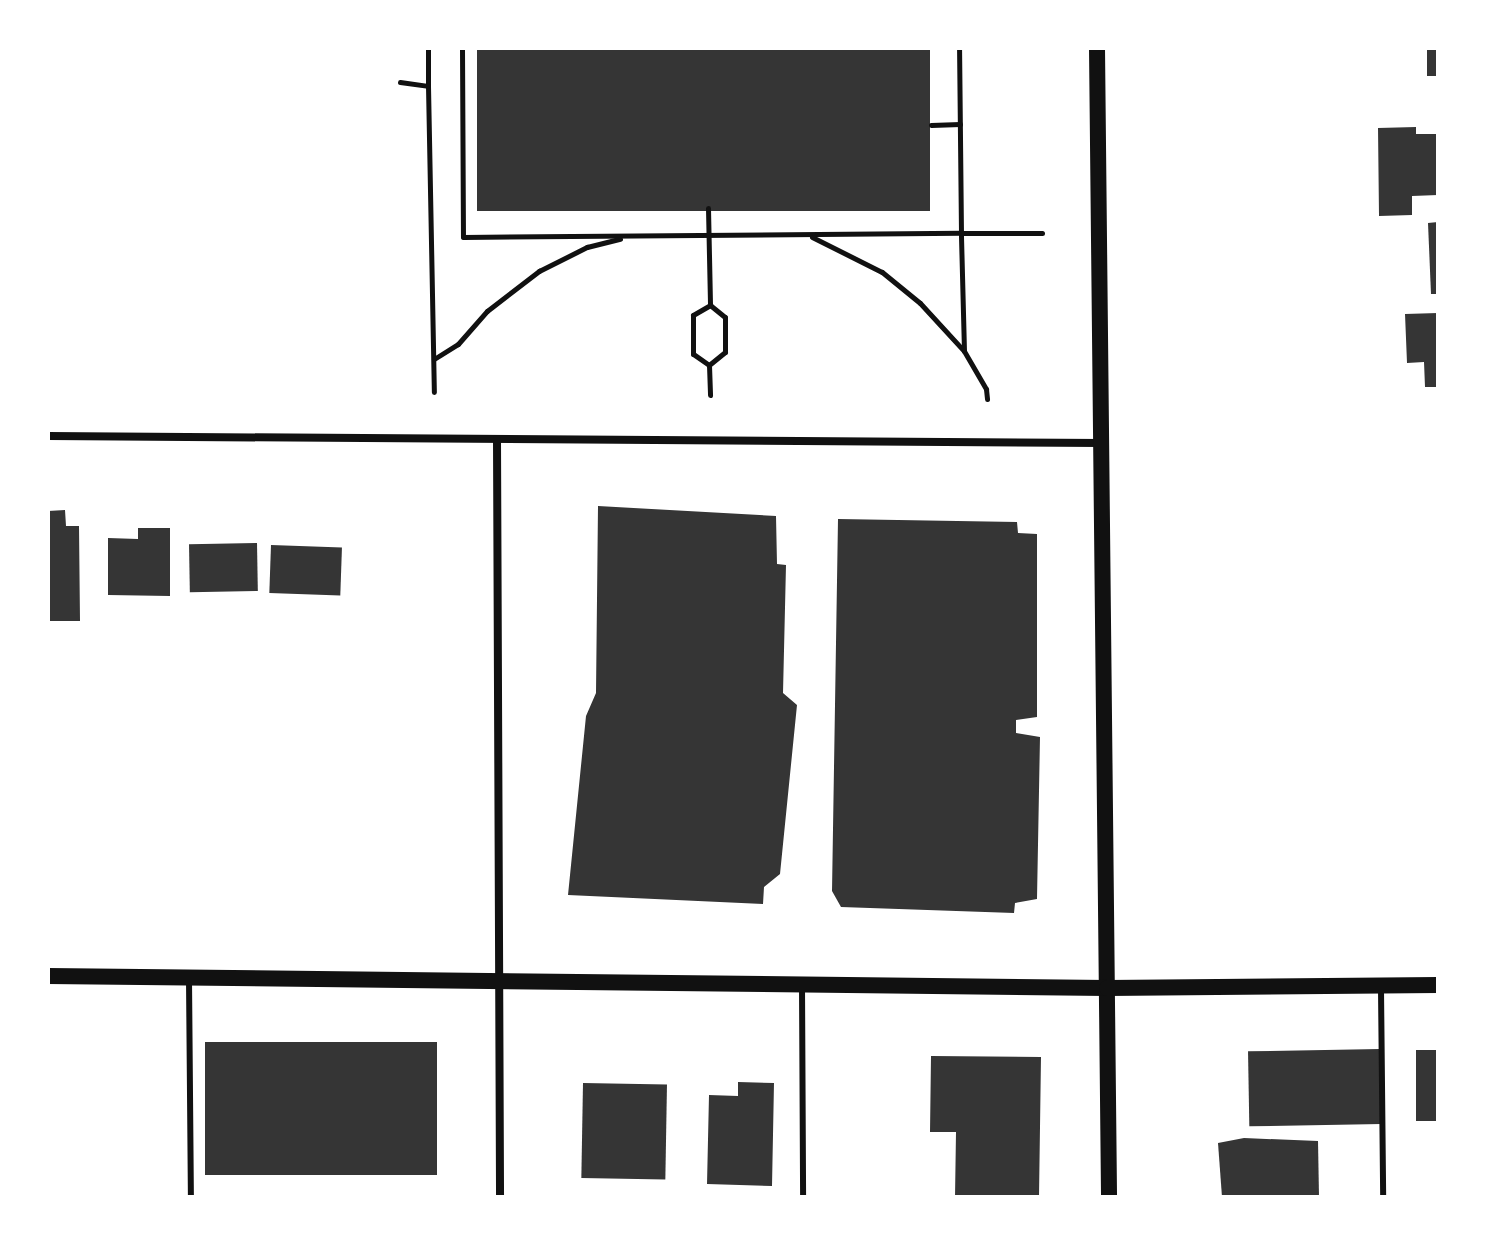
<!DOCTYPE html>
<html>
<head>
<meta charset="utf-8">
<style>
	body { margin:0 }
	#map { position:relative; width:1486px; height:1245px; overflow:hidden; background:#fff; font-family:Arial,sans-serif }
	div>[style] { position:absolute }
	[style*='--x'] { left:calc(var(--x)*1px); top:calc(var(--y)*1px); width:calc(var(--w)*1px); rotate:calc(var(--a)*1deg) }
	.building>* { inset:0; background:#353535; transform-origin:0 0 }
	.path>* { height:5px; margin:-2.5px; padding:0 2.5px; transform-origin:2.5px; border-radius:2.5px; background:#111 }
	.service>* { height:6px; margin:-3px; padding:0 3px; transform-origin:3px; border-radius:3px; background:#111 }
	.minor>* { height:8px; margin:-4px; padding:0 4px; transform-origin:4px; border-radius:4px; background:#111 }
	.secondary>* { height:16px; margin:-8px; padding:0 8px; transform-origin:8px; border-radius:8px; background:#111 }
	span { translate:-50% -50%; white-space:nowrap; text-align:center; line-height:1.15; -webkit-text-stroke:8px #fff; paint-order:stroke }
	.frame { position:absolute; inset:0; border:50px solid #fff; pointer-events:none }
</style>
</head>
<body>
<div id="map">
	<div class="building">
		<div style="left:477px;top:48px;width:453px;height:163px"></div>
		<div style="left:1427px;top:48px;width:11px;height:28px"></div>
		<div style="clip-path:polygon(1416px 127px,1416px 134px,1438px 134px,1438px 195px,1412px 196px,1412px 215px,1379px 216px,1378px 128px)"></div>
		<div style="clip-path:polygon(1438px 222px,1438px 294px,1431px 294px,1428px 223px)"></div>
		<div style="clip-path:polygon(1438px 313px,1438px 387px,1425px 387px,1424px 362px,1407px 363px,1405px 314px)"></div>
		<div style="clip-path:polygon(598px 506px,776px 516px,777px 564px,786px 565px,783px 693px,797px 705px,780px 874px,764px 887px,763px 904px,568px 895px,586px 716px,596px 693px)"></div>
		<div style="clip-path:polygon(65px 510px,66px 526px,79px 526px,80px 621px,48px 621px,48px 511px)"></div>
		<div style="clip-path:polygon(838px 519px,1017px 522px,1018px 533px,1037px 534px,1037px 717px,1016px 720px,1016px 733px,1040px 737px,1037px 899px,1015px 903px,1014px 913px,841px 907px,832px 891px)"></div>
		<div style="clip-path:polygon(138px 528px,170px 528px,170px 596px,108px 595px,108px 538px,138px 539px)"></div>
		<div style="left:257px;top:543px;width:48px;height:68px;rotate:89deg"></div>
		<div style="left:271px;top:545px;width:71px;height:48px;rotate:2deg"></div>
		<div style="left:205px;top:1042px;width:232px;height:133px"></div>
		<div style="left:1380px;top:1049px;width:75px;height:132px;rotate:89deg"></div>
		<div style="left:1438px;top:1050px;width:71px;height:22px;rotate:90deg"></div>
		<div style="clip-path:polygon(931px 1056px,1041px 1057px,1039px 1197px,955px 1197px,956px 1132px,930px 1132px)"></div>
		<div style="clip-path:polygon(738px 1082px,774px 1083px,772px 1186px,707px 1184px,709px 1095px,738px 1096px)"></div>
		<div style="left:583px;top:1083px;width:84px;height:95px;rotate:1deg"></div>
		<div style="clip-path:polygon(1244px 1138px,1318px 1141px,1319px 1197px,1222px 1197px,1218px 1143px)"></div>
	</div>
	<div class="path">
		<div style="--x:428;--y:48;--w:38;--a:90"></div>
		<div style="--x:462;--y:48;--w:189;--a:89.7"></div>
		<div style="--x:463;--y:237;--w:498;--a:-0.5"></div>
		<div style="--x:961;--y:233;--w:185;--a:-90.6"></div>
		<div style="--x:400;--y:82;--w:28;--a:8"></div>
		<div style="--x:428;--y:86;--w:306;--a:88.9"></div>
		<div style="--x:931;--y:125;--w:29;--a:-2"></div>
		<div style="--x:708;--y:208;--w:97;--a:88.8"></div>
		<div style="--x:710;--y:305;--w:19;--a:39"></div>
		<div style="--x:725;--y:317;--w:35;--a:90"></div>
		<div style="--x:725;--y:352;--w:21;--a:141"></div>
		<div style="--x:812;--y:237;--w:78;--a:26.6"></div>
		<div style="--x:882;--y:272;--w:49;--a:39.2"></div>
		<div style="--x:920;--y:303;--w:65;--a:47.5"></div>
		<div style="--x:964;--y:351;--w:44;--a:59.9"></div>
		<div style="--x:986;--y:389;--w:10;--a:84"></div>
		<div style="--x:964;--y:351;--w:118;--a:-91.5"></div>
		<div style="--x:961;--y:233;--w:81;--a:0"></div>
		<div style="--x:434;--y:359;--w:28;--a:-32"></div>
		<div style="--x:458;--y:344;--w:44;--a:-48.7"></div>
		<div style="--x:487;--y:311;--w:66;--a:-37.6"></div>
		<div style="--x:539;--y:271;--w:54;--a:-26.6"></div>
		<div style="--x:587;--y:247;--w:34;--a:-14"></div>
		<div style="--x:709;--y:365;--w:19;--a:-145"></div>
		<div style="--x:693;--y:354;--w:39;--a:-90"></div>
		<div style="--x:693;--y:315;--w:20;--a:-30"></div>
		<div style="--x:709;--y:365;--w:30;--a:88"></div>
	</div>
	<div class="service">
		<div style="--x:189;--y:979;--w:218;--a:89.5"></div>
		<div style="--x:802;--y:985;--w:212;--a:89.7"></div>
		<div style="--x:1381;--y:989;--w:208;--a:89.4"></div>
	</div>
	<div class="minor">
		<div style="--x:48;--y:436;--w:1054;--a:0.38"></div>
		<div style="--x:497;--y:439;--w:758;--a:89.77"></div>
	</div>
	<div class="secondary">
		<div style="--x:1097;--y:48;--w:1149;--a:89.4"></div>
		<div style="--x:48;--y:976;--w:1059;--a:0.65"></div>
		<div style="--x:1107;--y:988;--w:331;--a:-0.5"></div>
	</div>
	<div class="frame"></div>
</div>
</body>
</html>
